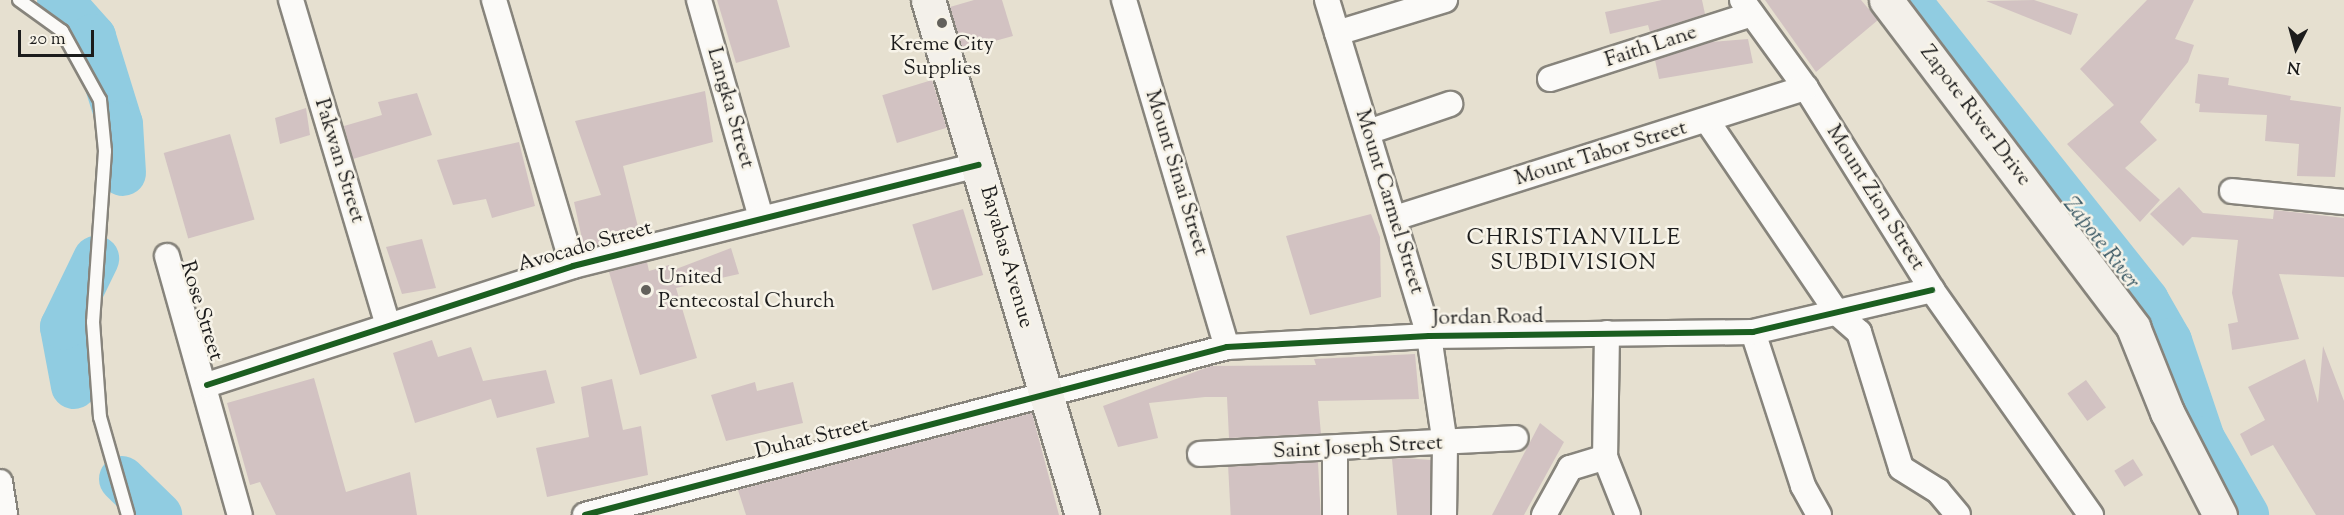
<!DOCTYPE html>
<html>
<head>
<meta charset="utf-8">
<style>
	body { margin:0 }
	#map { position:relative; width:2344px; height:515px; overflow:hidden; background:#e6e0d0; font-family:"Sorts Mill Goudy",serif }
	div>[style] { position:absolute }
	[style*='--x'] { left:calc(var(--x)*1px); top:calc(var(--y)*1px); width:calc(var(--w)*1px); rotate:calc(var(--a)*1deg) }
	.river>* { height:46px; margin:-23px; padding:0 23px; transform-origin:23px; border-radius:23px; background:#90cce1 }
	.building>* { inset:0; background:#d2c2c2; transform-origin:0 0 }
	.roads { filter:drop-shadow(2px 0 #87847c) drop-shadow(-2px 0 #87847c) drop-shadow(0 2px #87847c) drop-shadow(0 -2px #87847c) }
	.lane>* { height:12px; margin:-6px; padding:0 6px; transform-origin:6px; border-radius:6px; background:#fbfaf8 }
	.street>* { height:24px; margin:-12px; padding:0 12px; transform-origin:12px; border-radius:12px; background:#fbfaf8 }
	.secondary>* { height:33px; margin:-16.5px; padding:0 16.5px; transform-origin:16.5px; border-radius:16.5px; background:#f3f0ea }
	.cycleway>* { height:6px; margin:-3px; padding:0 3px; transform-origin:3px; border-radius:3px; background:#1b5e20 }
	.dots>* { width:16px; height:16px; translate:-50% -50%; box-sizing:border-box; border:3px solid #f7f3e8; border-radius:50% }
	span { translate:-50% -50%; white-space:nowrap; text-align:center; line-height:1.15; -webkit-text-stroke:5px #f7f3e8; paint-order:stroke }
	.poi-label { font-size:21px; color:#1c1c1c }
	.left { translate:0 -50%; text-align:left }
	.street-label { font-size:21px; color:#1c1c1c }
	.neighbourhood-label { font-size:22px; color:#1c1c1c; letter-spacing:1.5px }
	.water-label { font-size:22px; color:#385763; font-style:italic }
	.north { position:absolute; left:2266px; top:18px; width:60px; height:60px; -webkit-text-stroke:4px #f7f3e8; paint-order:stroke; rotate:186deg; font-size:16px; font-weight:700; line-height:24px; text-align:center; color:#1c1c1c }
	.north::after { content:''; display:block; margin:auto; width:21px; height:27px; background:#1c1c1c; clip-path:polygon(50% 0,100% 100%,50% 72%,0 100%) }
	.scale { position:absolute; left:18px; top:30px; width:76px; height:27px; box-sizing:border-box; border:3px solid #1c1c1c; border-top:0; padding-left:8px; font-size:18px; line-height:21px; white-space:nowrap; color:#1c1c1c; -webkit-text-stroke:4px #f7f3e8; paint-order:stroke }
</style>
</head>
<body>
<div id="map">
	<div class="river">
		<div style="--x:60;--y:0;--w:50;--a:48.3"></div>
		<div style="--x:93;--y:37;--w:91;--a:72.8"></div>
		<div style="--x:120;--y:124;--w:49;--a:86.5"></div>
		<div style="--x:1907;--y:0;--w:384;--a:51.5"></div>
		<div style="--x:2146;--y:301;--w:46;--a:60.1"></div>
		<div style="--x:2169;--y:341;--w:103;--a:71.4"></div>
		<div style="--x:2202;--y:439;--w:88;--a:59.9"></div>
		<div style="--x:74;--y:386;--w:60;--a:-100.6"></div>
		<div style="--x:63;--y:327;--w:76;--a:-64.1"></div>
		<div style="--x:122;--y:479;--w:52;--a:44.2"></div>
	</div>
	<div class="building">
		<div style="clip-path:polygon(717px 0,777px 0,790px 47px,736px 63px)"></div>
		<div style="clip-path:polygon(974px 0,1002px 0,1013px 36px,962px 50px,950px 7px)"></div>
		<div style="clip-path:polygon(1662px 0,1702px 0,1705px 14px,1650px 32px,1648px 25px,1610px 34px,1605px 12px)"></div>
		<div style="clip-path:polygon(1765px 0,1861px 0,1878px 20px,1816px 72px)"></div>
		<div style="clip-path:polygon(2034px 0,2078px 14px,2071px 35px,1986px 1px)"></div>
		<div style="clip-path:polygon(2147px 0,2194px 0,2175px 39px,2194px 45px,2188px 62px,2140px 122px,2157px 140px,2125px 168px,2160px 200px,2140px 222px,2067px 144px,2114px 105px,2080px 69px)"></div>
		<div style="clip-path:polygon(1748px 39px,1753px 63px,1659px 79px,1655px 60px,1711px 42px)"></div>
		<div style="clip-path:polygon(2198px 74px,2229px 78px,2228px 85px,2291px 96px,2290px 100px,2341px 107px,2335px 177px,2297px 176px,2299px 144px,2265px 141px,2267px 115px,2199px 112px,2200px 104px,2195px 103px)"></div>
		<div style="left:932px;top:80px;width:50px;height:52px;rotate:73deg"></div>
		<div style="clip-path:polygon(705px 91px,713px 142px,623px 166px,640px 235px,584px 248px,574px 202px,601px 195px,575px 121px)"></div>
		<div style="clip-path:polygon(417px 93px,432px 135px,353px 159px,344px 126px,382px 115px,378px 102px)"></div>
		<div style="clip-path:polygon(306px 108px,310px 135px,280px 144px,275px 118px)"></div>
		<div style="left:230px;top:134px;width:89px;height:69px;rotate:74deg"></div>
		<div style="clip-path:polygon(519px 142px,535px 206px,492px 218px,486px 199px,453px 205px,437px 160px)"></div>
		<div style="clip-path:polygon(2179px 187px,2203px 213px,2273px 219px,2274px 210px,2344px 218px,2344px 277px,2279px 274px,2299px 339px,2232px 350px,2228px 324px,2238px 322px,2232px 293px,2238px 240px,2192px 237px,2183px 246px,2150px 214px)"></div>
		<div style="left:963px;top:209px;width:69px;height:53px;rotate:73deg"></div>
		<div style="clip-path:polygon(1371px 214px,1380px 237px,1381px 297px,1310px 315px,1286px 236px)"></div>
		<div style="clip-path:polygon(422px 239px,436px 288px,402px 294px,386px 247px)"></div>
		<div style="clip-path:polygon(731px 248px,739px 274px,676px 288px,697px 358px,640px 375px,609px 272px,647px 262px,649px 271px,669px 265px,671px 271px)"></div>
		<div style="clip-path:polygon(432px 340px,438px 357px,471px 347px,483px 381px,546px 370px,555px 403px,497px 418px,491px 399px,415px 423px,393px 353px)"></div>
		<div style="clip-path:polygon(2323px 346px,2344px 401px,2344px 515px,2316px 515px,2273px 445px,2251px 456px,2240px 434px,2265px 420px,2248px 387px,2305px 359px,2318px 403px)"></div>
		<div style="clip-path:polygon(1415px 354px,1419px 399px,1318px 401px,1321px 434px,1229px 438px,1227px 397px,1205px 397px,1149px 403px,1158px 438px,1118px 447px,1103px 406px,1211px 366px,1316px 365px,1314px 359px)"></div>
		<div style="clip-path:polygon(314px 378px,346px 492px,410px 472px,417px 515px,276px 515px,260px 482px,250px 485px,227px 403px)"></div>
		<div style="clip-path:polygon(612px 379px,623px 430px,641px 426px,648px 475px,547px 497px,536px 448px,589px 437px,581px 387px)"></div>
		<div style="left:2086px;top:380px;width:34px;height:23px;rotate:54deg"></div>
		<div style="clip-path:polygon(755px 382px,757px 391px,793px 382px,803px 423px,726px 441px,711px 395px)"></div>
		<div style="clip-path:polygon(1032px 413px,1059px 515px,746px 515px,738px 490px)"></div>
		<div style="clip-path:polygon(1540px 423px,1564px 442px,1524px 515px,1492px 515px)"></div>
		<div style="clip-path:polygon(1403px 458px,1431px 460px,1430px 515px,1397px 515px,1392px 459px)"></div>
		<div style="left:2133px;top:459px;width:19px;height:22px;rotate:58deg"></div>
		<div style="left:1318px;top:462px;width:53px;height:90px;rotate:87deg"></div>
	</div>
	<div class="roads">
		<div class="lane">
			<div style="--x:19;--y:0;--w:53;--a:35.8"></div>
			<div style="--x:62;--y:31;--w:79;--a:61.2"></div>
			<div style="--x:100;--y:100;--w:51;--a:84.4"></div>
			<div style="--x:105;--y:151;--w:171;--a:94"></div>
			<div style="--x:93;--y:322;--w:95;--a:85.8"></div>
			<div style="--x:100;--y:417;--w:102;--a:74.1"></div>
		</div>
		<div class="street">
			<div style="--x:291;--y:0;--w:337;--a:73.4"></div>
			<div style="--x:494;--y:0;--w:277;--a:73.5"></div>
			<div style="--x:699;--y:0;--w:226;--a:74.1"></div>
			<div style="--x:1124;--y:0;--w:362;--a:73.5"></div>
			<div style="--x:1327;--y:0;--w:351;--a:73.1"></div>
			<div style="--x:1429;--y:336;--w:110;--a:81.6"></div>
			<div style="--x:1445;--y:445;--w:70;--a:90.8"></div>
			<div style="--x:1742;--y:0;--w:109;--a:54"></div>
			<div style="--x:1806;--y:88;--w:238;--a:58"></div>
			<div style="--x:1932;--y:290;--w:276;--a:54.8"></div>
			<div style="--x:1337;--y:33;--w:113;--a:-17"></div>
			<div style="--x:1550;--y:79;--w:212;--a:-17.8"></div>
			<div style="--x:1708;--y:122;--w:232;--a:55.9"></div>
			<div style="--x:1838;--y:314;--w:28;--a:41"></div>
			<div style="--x:1859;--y:332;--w:142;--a:72.8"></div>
			<div style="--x:1901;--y:468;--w:44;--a:31.9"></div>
			<div style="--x:1938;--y:491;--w:31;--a:50"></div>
			<div style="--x:1368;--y:132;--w:87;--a:-18.9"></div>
			<div style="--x:2232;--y:191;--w:113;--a:5.6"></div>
			<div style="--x:1395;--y:218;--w:431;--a:-17.6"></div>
			<div style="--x:167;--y:256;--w:269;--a:74.3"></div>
			<div style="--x:1753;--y:332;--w:162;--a:72"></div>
			<div style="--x:1803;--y:486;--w:33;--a:61"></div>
			<div style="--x:1607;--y:333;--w:124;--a:90.9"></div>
			<div style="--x:1605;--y:457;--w:62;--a:68.4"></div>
			<div style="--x:207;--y:385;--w:385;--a:-18"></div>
			<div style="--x:573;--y:266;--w:418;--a:-14"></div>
			<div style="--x:1200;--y:454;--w:316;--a:-2.9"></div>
			<div style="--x:0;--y:482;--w:33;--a:81"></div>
			<div style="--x:585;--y:515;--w:664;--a:-14.66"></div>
			<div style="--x:1227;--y:347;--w:202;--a:-3.1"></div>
			<div style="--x:1429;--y:336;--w:324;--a:-0.7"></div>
			<div style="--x:1753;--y:332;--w:184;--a:-13.2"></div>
			<div style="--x:1335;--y:515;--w:65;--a:-90"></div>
			<div style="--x:1544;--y:515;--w:54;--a:-61"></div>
			<div style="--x:1570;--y:468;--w:37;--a:-17"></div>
		</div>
		<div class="secondary">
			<div style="--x:928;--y:0;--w:538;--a:73.35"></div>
			<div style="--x:1886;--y:0;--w:410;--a:52.9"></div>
			<div style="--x:2133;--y:327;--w:92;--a:68.2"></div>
			<div style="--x:2167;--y:412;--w:116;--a:62.8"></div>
		</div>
	</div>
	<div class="cycleway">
		<div style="--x:207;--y:385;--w:385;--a:-18"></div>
		<div style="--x:573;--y:266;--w:418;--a:-14"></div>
		<div style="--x:585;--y:515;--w:664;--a:-14.66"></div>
		<div style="--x:1227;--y:347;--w:202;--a:-3.1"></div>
		<div style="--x:1429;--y:336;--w:324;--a:-0.7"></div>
		<div style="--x:1753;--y:332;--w:184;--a:-13.2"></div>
	</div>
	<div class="dots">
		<div style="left:942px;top:23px;background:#63615b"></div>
		<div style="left:646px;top:290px;background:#63615b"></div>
	</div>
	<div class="poi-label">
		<span style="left:942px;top:57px">Kreme City<br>Supplies</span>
		<span class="left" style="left:658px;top:290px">United<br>Pentecostal Church</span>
	</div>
	<div class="street-label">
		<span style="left:1651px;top:47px;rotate:-18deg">Faith Lane</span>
		<span style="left:730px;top:108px;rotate:74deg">Langka Street</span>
		<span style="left:1975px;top:116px;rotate:53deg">Zapote River Drive</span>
		<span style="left:1601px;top:154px;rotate:-17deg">Mount Tabor Street</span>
		<span style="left:339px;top:161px;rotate:73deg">Pakwan Street</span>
		<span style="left:1176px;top:173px;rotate:73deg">Mount Sinai Street</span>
		<span style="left:1875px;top:198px;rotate:58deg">Mount Zion Street</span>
		<span style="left:1389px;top:202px;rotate:73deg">Mount Carmel Street</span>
		<span style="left:585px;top:247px;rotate:-16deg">Avocado Street</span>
		<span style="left:1006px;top:257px;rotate:74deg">Bayabas Avenue</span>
		<span style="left:201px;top:311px;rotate:73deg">Rose Street</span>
		<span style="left:1488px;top:318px;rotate:-1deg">Jordan Road</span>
		<span style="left:812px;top:439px;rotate:-14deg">Duhat Street</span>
		<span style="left:1358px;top:448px;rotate:-3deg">Saint Joseph Street</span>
	</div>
	<div class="neighbourhood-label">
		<span style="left:1574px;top:252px">CHRISTIANVILLE<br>SUBDIVISION</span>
	</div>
	<div class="water-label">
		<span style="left:2100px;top:244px;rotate:52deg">Zapote River</span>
	</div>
	<div class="north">N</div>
	<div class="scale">20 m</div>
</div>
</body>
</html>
